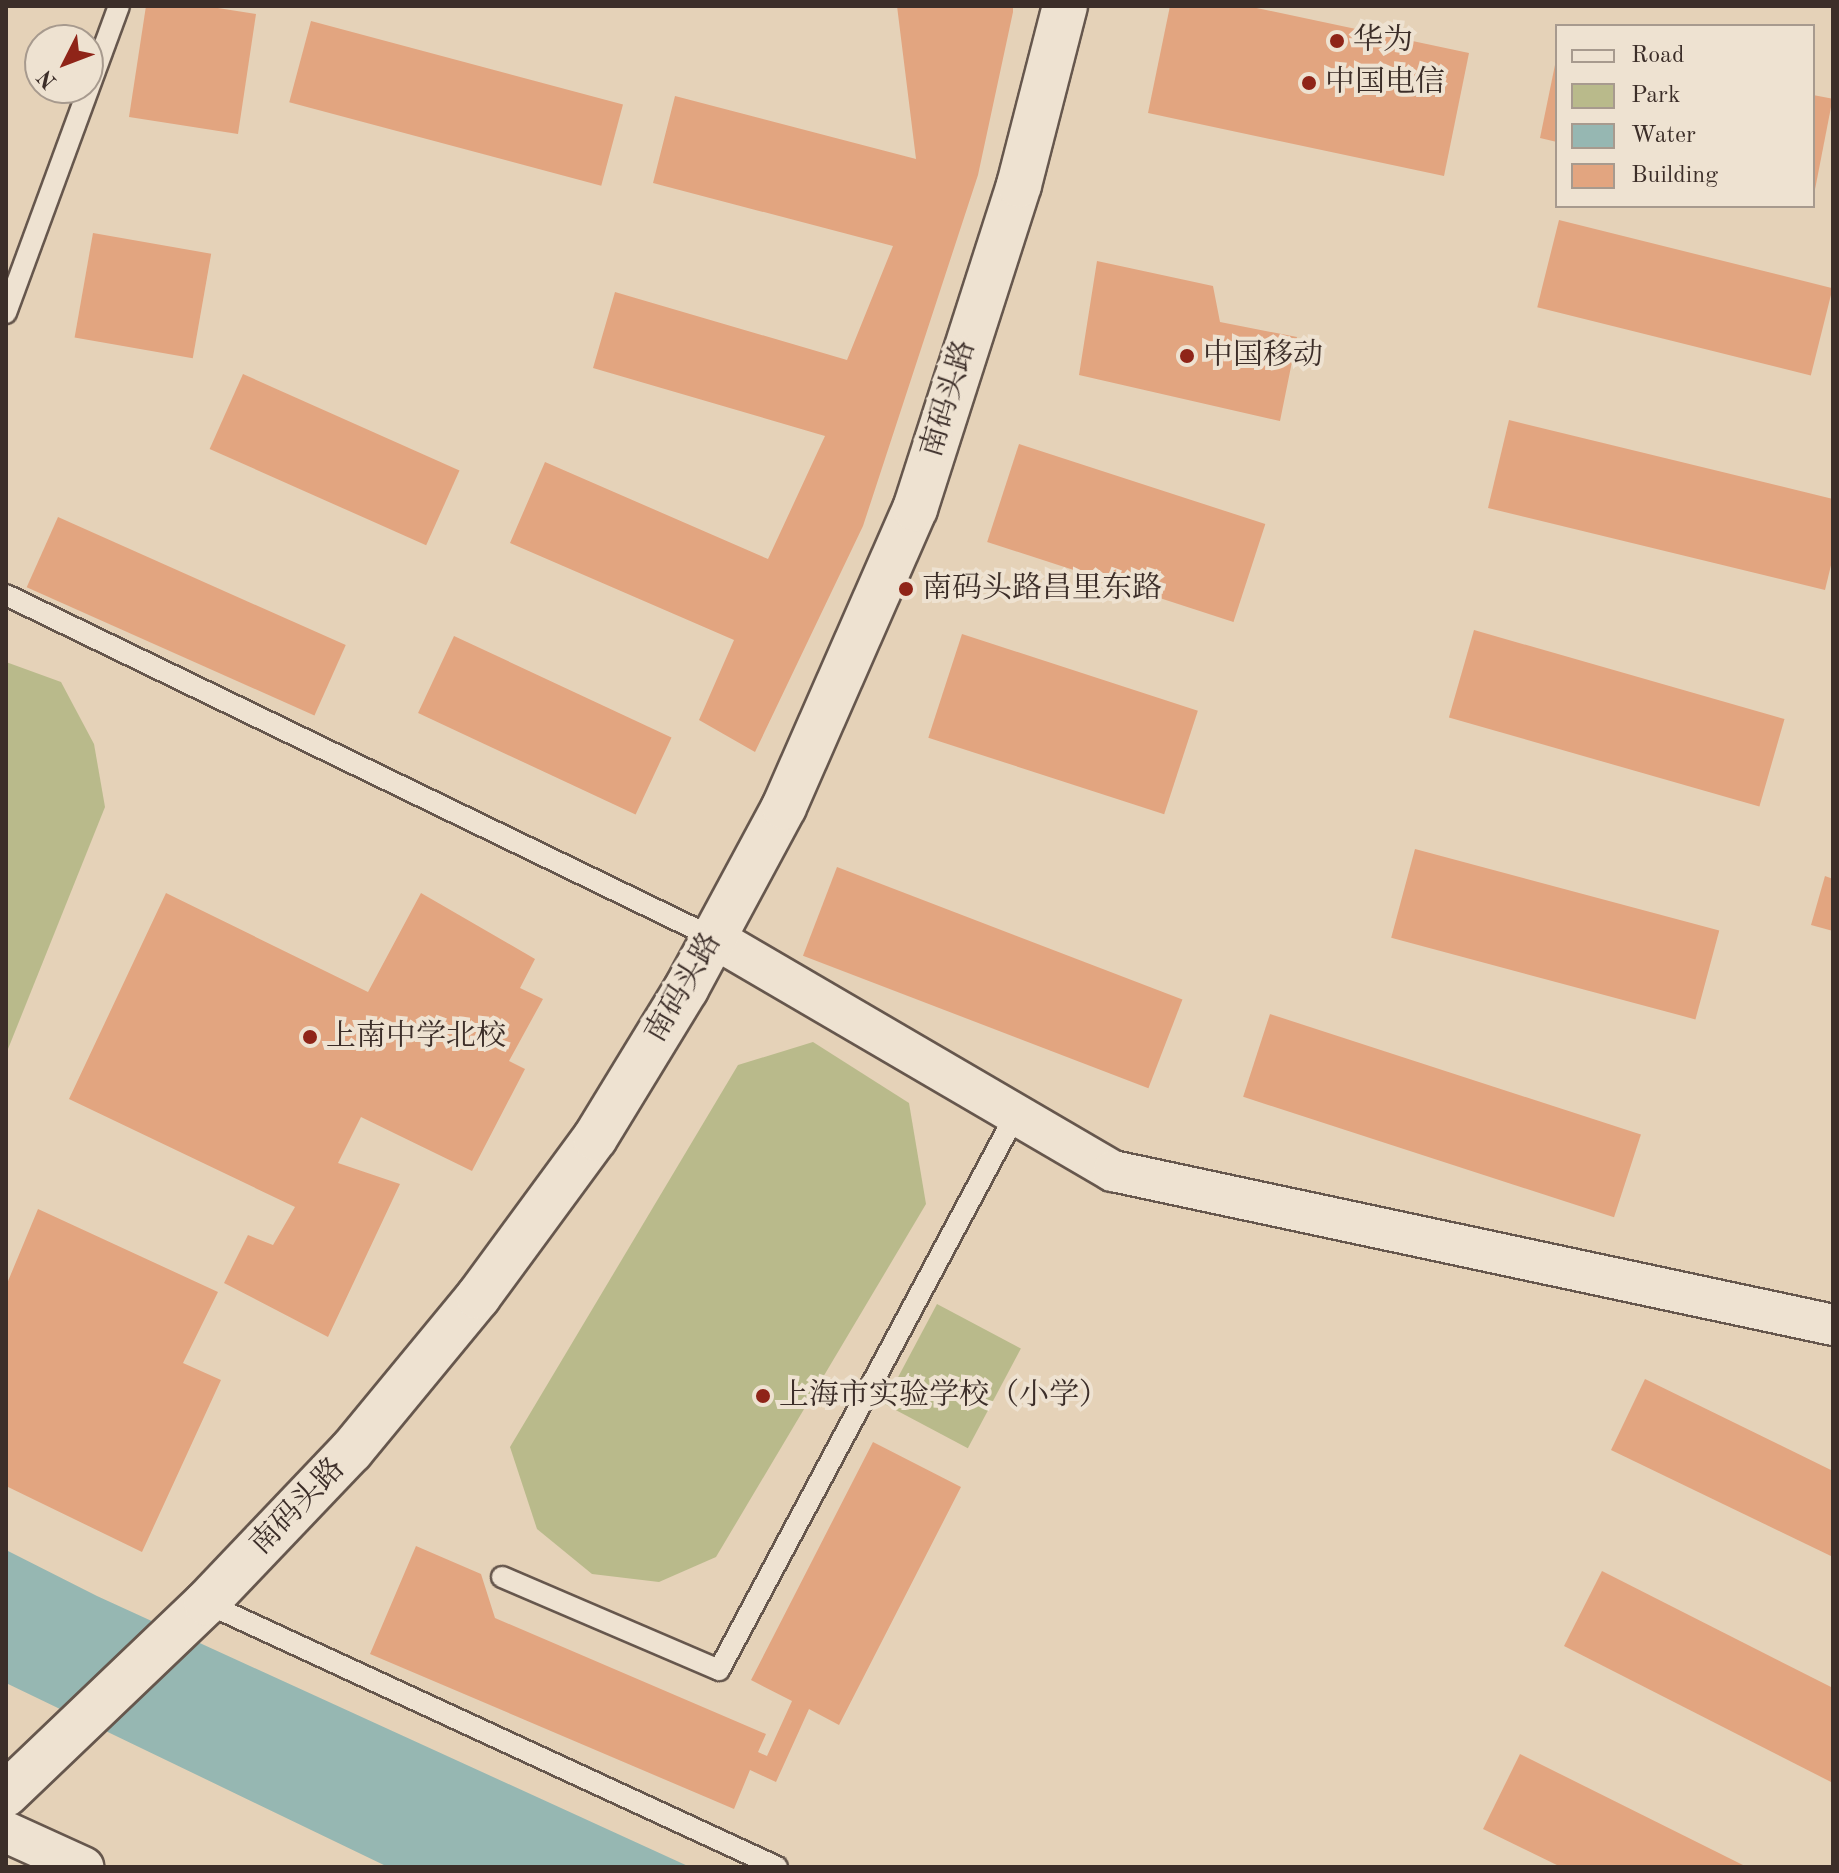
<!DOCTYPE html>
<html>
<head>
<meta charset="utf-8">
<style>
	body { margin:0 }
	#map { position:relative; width:1839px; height:1873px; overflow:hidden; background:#e5d2b8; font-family:"Old Standard TT","Noto Serif SC",serif }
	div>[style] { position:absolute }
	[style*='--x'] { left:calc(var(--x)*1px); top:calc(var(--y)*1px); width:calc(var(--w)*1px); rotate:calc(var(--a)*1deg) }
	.green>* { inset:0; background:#b9ba8b; transform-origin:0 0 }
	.water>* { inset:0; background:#96b7b2 }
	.building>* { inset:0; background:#e2a580; transform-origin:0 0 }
	.roads { filter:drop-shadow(2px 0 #66574d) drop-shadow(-2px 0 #66574d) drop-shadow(0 2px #66574d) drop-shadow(0 -2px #66574d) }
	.lane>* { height:20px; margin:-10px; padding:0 10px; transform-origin:10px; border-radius:10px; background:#eee2d1 }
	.street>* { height:40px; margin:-20px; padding:0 20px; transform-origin:20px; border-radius:20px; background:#eee2d1 }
	.secondary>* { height:44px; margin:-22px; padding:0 22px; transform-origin:22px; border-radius:22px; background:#eee2d1 }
	.dots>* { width:22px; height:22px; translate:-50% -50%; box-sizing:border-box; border:4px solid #eee2d1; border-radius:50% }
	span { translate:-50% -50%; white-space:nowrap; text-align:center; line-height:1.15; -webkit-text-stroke:8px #eee2d1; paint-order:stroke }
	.poi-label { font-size:30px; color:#3c2e29 }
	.left { translate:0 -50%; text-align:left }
	.street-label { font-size:30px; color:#3c2e29 }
	.frame { position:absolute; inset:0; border:8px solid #3c2e29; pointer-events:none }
	.legend { position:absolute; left:1555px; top:24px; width:260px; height:184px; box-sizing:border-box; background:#eee2d1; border:2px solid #a79a8e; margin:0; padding:10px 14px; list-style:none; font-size:24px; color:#3c2e29 }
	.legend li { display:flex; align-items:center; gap:16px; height:40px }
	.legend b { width:40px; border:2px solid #a79a8e }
	.north { position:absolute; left:24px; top:24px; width:80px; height:80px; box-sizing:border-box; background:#eee2d1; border:2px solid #a79a8e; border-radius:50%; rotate:228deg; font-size:22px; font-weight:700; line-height:32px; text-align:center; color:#3c2e29 }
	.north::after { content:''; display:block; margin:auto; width:28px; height:36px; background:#8f2418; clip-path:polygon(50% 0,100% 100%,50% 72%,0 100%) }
</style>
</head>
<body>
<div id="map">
	<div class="green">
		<div style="clip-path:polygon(6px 662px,61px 682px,94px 744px,105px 807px,6px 1054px)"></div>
		<div style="clip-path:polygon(813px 1042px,909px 1103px,926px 1204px,716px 1557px,659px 1582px,592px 1574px,537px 1529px,510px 1447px,738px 1065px)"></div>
		<div style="left:937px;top:1304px;width:95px;height:113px;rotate:28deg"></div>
	</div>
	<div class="water">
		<div style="clip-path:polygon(6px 1550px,97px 1596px,690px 1867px,388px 1867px,6px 1683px)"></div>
	</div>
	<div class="building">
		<div style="clip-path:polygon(146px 6px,205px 6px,256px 14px,238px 134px,129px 117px)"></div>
		<div style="clip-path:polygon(897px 6px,1013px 6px,1013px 12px,978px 175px,863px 526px,755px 752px,699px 720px,734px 640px,510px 543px,545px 462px,768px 559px,825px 436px,593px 368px,615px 292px,847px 360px,893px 246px,653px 183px,675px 96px,916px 159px)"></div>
		<div style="clip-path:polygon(1170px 6px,1247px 6px,1469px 53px,1444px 176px,1148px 113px)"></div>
		<div style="left:311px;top:21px;width:323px;height:84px;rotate:15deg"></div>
		<div style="clip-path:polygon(1556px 60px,1557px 60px,1557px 142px,1540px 138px)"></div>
		<div style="left:1813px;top:95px;width:20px;height:97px;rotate:11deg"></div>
		<div style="left:1559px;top:220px;width:282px;height:90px;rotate:14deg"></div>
		<div style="left:93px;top:233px;width:120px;height:106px;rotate:10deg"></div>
		<div style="clip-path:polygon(1097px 261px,1213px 286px,1220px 322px,1297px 337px,1280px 421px,1079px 375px)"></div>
		<div style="left:243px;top:374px;width:237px;height:82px;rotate:24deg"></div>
		<div style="clip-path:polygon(1509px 420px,1833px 499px,1833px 557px,1825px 590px,1488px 508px)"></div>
		<div style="left:1019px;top:444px;width:259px;height:103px;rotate:18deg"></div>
		<div style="left:58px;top:517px;width:315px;height:77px;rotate:24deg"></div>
		<div style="left:1474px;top:630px;width:323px;height:91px;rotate:16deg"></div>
		<div style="left:962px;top:634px;width:248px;height:109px;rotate:18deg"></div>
		<div style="left:454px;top:636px;width:240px;height:85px;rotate:25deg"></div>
		<div style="left:1415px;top:849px;width:315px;height:92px;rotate:15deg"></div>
		<div style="left:837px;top:867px;width:370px;height:95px;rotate:21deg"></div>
		<div style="clip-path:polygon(1825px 876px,1833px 879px,1833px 931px,1811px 925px)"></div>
		<div style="clip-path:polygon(166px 893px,368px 992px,421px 893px,535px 959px,520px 988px,543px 999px,509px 1061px,525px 1069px,472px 1171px,361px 1117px,338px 1163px,400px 1184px,328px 1337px,224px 1283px,248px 1235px,273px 1245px,295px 1207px,69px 1099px)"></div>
		<div style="left:1270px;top:1014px;width:390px;height:87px;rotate:18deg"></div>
		<div style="clip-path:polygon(38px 1209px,218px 1292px,183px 1363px,221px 1380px,142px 1552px,6px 1486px,6px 1286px)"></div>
		<div style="clip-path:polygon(1645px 1379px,1833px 1471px,1833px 1557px,1611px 1450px)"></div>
		<div style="clip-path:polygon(873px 1442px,961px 1487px,839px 1725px,809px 1709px,776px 1782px,750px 1770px,734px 1809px,370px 1654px,416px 1546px,481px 1574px,495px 1618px,766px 1734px,758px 1752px,767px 1756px,792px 1701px,751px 1680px)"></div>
		<div style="clip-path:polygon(1602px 1571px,1833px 1688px,1833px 1783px,1564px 1646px)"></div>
		<div style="clip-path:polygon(1520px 1754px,1747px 1867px,1561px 1867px,1483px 1829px)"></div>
	</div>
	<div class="roads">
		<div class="lane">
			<div style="--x:6;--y:313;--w:327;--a:-69.8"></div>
			<div style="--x:6;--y:595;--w:787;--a:25.85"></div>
			<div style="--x:502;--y:1577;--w:236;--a:23.2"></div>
			<div style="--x:719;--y:1670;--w:630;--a:-61.89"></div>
			<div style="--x:206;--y:1603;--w:629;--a:24.81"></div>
		</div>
		<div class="street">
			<div style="--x:714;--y:938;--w:462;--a:30.3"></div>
			<div style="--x:1113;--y:1171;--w:736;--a:12.07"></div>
			<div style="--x:6;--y:1832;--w:85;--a:24.4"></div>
		</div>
		<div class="secondary">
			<div style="--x:6;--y:1794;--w:277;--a:-43.7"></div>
			<div style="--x:206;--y:1603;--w:210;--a:-46.4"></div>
			<div style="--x:351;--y:1451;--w:200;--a:-50.5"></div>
			<div style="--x:478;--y:1297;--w:197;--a:-53.7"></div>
			<div style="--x:595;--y:1138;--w:175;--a:-58.6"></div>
			<div style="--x:686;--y:989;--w:207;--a:-61.7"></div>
			<div style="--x:784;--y:807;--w:326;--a:-66.3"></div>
			<div style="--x:915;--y:509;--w:340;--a:-72.2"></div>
			<div style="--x:1019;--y:185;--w:185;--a:-75.6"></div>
		</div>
	</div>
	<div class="dots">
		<div style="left:1337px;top:41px;background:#8f2418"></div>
		<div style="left:1309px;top:83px;background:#8f2418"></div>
		<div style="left:1187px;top:356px;background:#8f2418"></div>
		<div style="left:906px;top:589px;background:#8f2418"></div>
		<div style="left:310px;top:1037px;background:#8f2418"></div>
		<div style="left:763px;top:1396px;background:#8f2418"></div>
	</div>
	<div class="poi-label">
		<span class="left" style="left:1353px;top:41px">华为</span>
		<span class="left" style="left:1325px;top:83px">中国电信</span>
		<span class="left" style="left:1203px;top:356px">中国移动</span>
		<span class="left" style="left:922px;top:589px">南码头路昌里东路</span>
		<span class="left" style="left:326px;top:1037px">上南中学北校</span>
		<span class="left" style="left:779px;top:1396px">上海市实验学校（小学）</span>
	</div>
	<div class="street-label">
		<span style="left:949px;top:399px;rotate:-73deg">南码头路</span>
		<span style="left:684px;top:988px;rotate:-60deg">南码头路</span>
		<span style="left:298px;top:1507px;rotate:-46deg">南码头路</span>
	</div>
	<div class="frame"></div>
	<ul class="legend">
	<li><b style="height:10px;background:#eee2d1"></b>Road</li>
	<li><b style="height:22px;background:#b9ba8b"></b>Park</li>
	<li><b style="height:22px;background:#96b7b2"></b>Water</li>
	<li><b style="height:22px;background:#e2a580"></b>Building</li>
	</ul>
	<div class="north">N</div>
</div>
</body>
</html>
